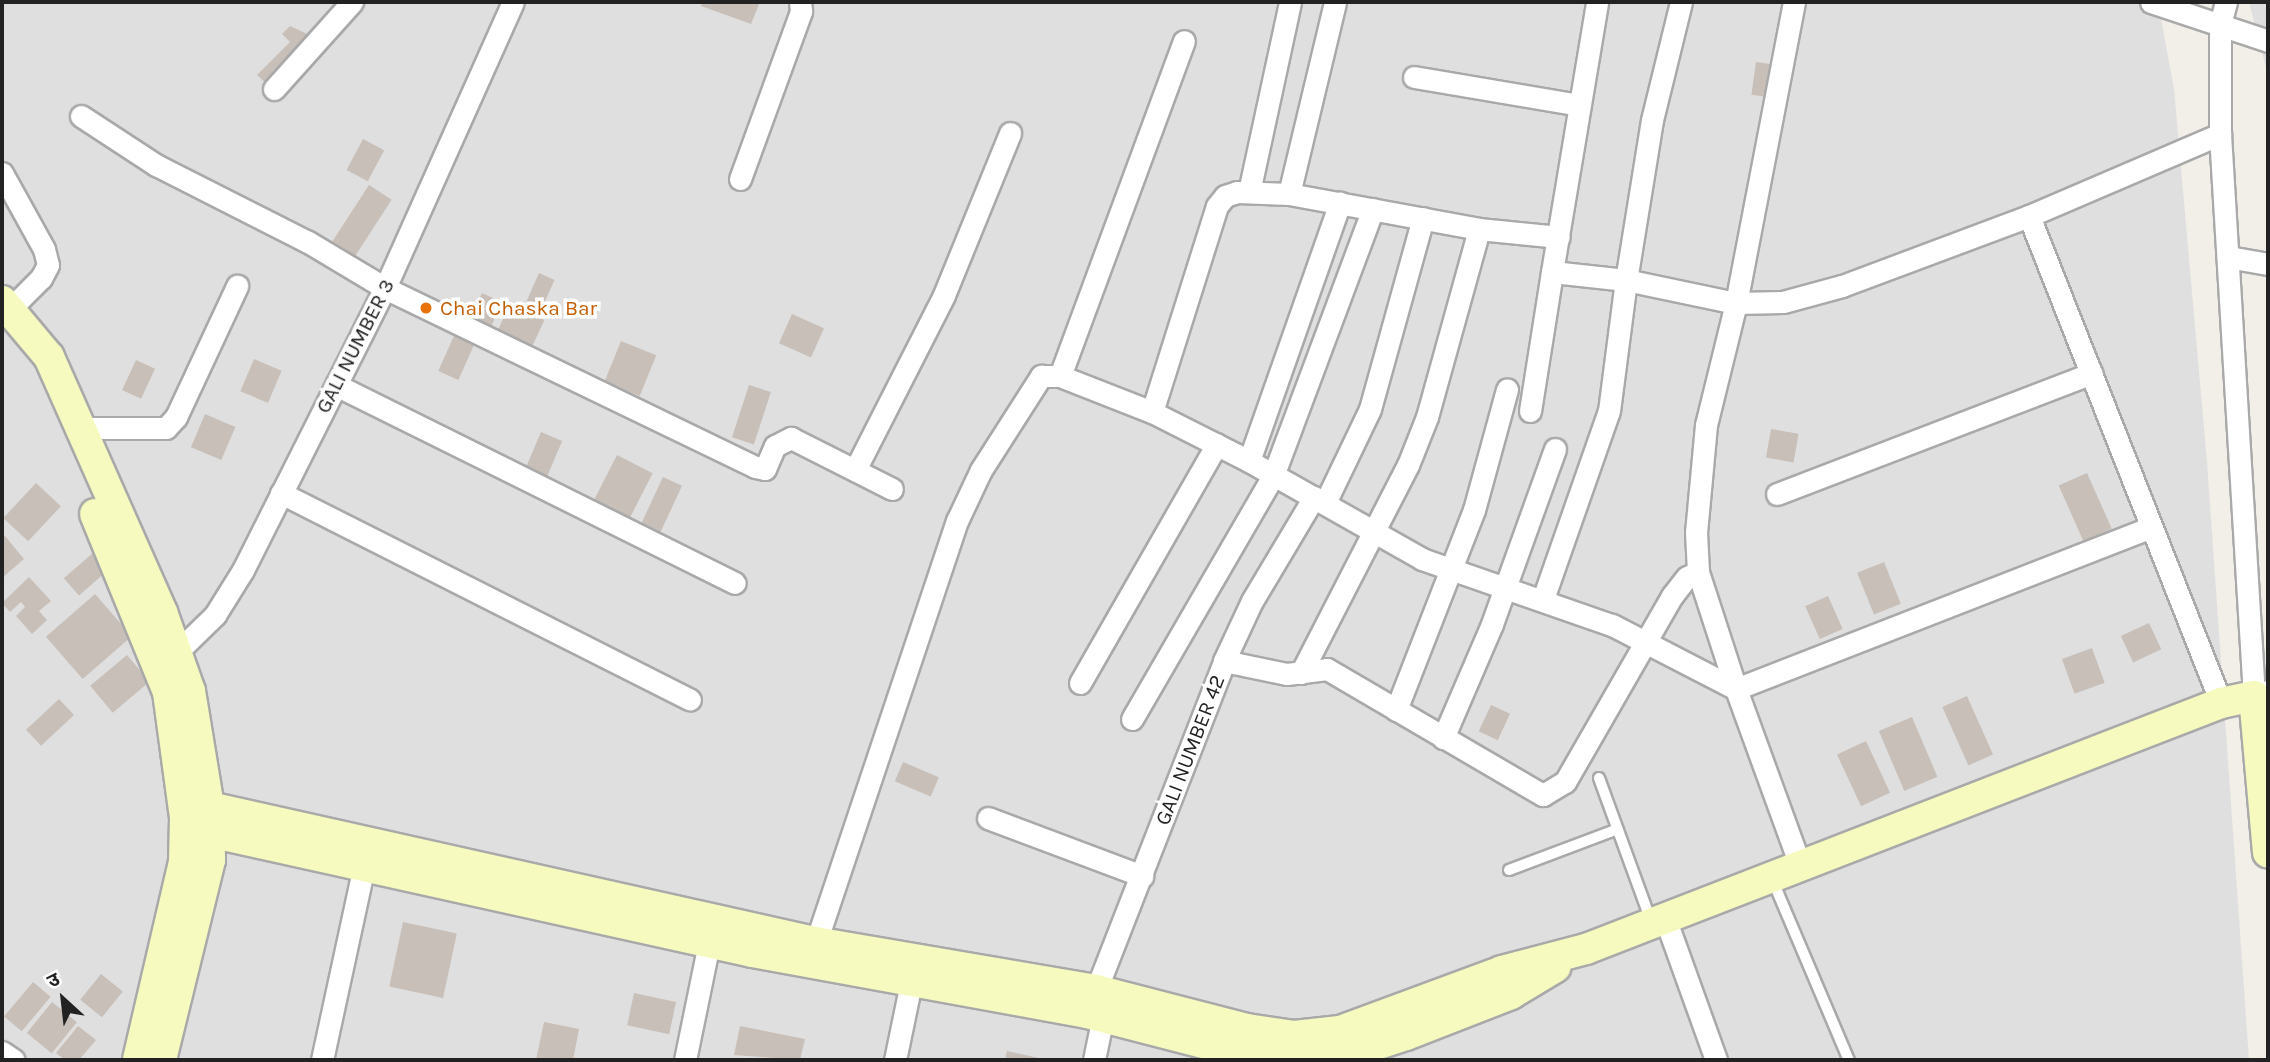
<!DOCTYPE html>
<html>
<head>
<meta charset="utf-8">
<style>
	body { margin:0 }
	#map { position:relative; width:2270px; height:1062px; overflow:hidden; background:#f2efe9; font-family:Karla,"Noto Sans Devanagari",sans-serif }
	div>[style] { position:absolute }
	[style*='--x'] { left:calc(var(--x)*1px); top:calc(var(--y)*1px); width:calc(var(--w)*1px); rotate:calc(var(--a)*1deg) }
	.residential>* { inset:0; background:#e0dfdf }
	.building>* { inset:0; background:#c7bfb8; transform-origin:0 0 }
	.roads { filter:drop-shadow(2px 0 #a9a9a9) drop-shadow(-2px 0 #a9a9a9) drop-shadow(0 2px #a9a9a9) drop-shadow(0 -2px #a9a9a9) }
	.lane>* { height:10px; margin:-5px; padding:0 5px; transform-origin:5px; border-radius:5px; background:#fff }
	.street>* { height:21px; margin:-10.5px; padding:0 10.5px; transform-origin:10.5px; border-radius:10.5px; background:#fff }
	.secondary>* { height:30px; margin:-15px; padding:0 15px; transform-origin:15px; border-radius:15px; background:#f7fabf }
	.dots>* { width:19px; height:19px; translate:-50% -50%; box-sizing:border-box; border:4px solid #fff; border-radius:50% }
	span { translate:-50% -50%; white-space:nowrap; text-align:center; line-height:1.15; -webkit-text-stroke:7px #fff; paint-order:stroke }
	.food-label { font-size:21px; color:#c56008 }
	.left { translate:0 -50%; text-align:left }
	.street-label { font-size:21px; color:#222 }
	.frame { position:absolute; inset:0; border:4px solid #222; pointer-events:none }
	.north { position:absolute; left:28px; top:964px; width:70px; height:70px; -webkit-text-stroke:5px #fff; paint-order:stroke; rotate:333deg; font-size:19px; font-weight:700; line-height:28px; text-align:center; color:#222 }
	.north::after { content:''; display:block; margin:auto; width:24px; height:32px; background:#222; clip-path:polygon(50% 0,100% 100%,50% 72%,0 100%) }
</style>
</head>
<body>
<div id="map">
	<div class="residential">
		<div style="clip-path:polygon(2px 2px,2158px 2px,2174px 89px,2207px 462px,2249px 1060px,2px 1060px)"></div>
		<div style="clip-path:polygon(2249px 2px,2268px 2px,2268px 81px,2268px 75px)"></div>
	</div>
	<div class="building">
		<div style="clip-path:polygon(702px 2px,760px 2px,751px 24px,701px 6px)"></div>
		<div style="clip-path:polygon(290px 26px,314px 37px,268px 85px,257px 75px,290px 42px,282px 34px)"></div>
		<div style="left:1756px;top:62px;width:21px;height:33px;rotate:8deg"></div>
		<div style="left:363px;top:139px;width:24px;height:35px;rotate:28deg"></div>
		<div style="left:369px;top:185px;width:27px;height:67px;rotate:33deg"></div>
		<div style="left:539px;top:273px;width:17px;height:30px;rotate:24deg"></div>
		<div style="left:482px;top:293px;width:22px;height:36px;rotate:24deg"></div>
		<div style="left:510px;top:304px;width:38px;height:33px;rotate:25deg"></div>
		<div style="left:792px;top:314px;width:35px;height:32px;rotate:24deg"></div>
		<div style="left:457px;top:329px;width:22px;height:46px;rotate:24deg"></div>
		<div style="left:621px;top:341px;width:38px;height:44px;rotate:22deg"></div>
		<div style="left:254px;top:359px;width:30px;height:35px;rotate:23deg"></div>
		<div style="left:136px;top:360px;width:21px;height:33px;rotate:25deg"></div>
		<div style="left:749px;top:385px;width:23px;height:55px;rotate:18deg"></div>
		<div style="left:205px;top:414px;width:33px;height:36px;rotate:23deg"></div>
		<div style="left:1771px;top:429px;width:28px;height:29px;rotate:10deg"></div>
		<div style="left:541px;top:432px;width:23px;height:46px;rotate:23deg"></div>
		<div style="left:617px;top:455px;width:40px;height:52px;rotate:27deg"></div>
		<div style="left:2087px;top:473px;width:61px;height:31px;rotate:66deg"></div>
		<div style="left:663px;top:477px;width:21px;height:57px;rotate:25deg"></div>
		<div style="left:36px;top:483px;width:34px;height:48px;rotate:43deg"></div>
		<div style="clip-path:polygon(5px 536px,24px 559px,2px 578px,2px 539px)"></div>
		<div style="left:94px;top:552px;width:23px;height:40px;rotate:49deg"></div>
		<div style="left:1884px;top:562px;width:45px;height:29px;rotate:68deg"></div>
		<div style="clip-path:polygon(29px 577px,51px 601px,39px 611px,47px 620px,32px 634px,16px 616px,25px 607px,21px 602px,10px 612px,2px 603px)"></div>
		<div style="left:95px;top:594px;width:56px;height:65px;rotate:49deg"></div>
		<div style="left:1828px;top:596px;width:36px;height:25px;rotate:66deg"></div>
		<div style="left:2149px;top:623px;width:29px;height:31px;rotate:65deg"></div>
		<div style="left:2092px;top:648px;width:37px;height:32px;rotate:70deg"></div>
		<div style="left:127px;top:655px;width:35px;height:48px;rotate:50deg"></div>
		<div style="left:1967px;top:696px;width:64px;height:27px;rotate:66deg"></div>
		<div style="left:59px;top:699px;width:22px;height:45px;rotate:47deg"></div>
		<div style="left:1491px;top:705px;width:21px;height:29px;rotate:25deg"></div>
		<div style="left:1912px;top:717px;width:65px;height:36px;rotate:67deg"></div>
		<div style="left:1866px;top:741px;width:57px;height:32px;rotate:65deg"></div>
		<div style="left:903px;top:762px;width:39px;height:21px;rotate:23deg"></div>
		<div style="left:403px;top:922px;width:55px;height:66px;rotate:12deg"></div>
		<div style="left:101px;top:974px;width:28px;height:33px;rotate:39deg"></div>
		<div style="left:33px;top:982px;width:23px;height:45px;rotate:40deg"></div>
		<div style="left:634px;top:993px;width:43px;height:33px;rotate:12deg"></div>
		<div style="left:52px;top:1002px;width:32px;height:40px;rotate:39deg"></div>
		<div style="clip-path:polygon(544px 1022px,579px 1029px,573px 1060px,536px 1060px)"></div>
		<div style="clip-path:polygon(78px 1026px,96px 1040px,79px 1060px,65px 1060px,56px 1053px)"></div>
		<div style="clip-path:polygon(740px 1026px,805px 1039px,800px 1060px,734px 1055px)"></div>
		<div style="clip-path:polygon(1007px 1051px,1039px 1058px,1038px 1060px,1005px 1060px)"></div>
	</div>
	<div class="roads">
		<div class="lane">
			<div style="--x:1599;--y:778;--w:152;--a:70"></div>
			<div style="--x:1509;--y:870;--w:116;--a:-20.6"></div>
			<div style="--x:1772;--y:879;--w:197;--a:67"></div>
		</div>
		<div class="street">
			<div style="--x:1681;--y:2;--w:122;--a:103.8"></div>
			<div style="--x:1652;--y:120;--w:162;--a:99.2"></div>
			<div style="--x:1626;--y:280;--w:112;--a:11.8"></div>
			<div style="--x:1736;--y:303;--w:126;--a:103.8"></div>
			<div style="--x:1706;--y:425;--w:107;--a:95.3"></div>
			<div style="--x:1696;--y:532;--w:40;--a:87.1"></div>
			<div style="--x:1698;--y:572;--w:123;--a:72"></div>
			<div style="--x:1794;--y:2;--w:307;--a:100.9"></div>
			<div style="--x:1736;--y:303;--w:47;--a:-1.2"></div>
			<div style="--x:1783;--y:302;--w:61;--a:-15.2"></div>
			<div style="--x:1842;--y:286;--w:200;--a:-20.5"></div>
			<div style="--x:2029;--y:216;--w:208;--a:-23.2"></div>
			<div style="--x:2151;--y:2;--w:123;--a:18.4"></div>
			<div style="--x:2226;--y:2;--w:24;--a:105"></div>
			<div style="--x:2220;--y:25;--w:109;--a:90"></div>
			<div style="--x:2220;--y:134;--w:563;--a:86.54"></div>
			<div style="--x:2254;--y:696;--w:15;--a:-20"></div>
			<div style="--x:1414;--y:77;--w:168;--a:9.6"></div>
			<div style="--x:274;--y:89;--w:117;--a:-48.1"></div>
			<div style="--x:81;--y:116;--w:90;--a:33.2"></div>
			<div style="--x:156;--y:165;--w:170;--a:26.9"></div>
			<div style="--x:308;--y:242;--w:90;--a:30.9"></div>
			<div style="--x:385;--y:288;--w:411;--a:25.8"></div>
			<div style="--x:755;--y:467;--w:10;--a:11"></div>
			<div style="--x:765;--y:469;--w:25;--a:-67"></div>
			<div style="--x:775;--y:446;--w:18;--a:-27"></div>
			<div style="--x:791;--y:438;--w:113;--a:26.8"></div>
			<div style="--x:2;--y:173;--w:87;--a:61.1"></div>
			<div style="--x:44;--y:249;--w:16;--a:76"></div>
			<div style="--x:48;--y:265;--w:15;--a:118"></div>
			<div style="--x:41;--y:278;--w:44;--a:135"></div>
			<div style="--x:740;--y:179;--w:179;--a:-70"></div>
			<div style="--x:801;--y:11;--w:9;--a:-96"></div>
			<div style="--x:1249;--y:192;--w:194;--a:-77.8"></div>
			<div style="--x:1289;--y:194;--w:197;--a:-76.5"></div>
			<div style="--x:2029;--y:216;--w:523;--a:68.48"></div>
			<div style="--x:2228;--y:257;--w:41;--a:9.9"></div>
			<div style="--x:1060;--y:376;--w:357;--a:-69.7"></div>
			<div style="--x:336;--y:385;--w:445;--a:26.4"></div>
			<div style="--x:1530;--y:411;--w:141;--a:-81"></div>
			<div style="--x:1152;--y:412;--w:216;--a:-72.5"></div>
			<div style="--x:1217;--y:206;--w:13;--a:-51"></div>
			<div style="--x:1225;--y:196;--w:13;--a:-18"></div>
			<div style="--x:1237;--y:192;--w:52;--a:2.2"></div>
			<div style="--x:1289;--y:194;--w:193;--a:10.4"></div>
			<div style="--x:80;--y:428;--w:86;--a:0"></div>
			<div style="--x:166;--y:428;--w:15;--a:-48"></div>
			<div style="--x:176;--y:417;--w:145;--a:-65"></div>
			<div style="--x:1249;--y:461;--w:274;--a:-70.6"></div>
			<div style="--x:855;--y:470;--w:196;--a:-63"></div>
			<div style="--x:944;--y:295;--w:175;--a:-67.8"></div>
			<div style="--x:281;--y:493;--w:458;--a:26.8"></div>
			<div style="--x:1777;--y:494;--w:337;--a:-21"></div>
			<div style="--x:1325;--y:503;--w:104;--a:-64.4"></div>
			<div style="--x:1370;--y:409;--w:198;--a:-74.5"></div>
			<div style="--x:1543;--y:599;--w:199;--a:-70.7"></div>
			<div style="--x:1609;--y:411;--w:132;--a:-82.6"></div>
			<div style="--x:1626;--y:280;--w:74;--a:-173.8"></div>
			<div style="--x:1552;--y:272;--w:274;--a:-80.5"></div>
			<div style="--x:165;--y:656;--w:14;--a:-21"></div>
			<div style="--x:178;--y:651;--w:52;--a:-44.2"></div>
			<div style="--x:215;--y:615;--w:53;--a:-58.1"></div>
			<div style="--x:243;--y:570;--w:316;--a:-63.3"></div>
			<div style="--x:385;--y:288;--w:313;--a:-65.9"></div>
			<div style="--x:1224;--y:661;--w:64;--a:11.7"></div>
			<div style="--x:1287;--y:674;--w:40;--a:-7.1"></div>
			<div style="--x:1327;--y:669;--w:250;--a:30.3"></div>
			<div style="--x:1543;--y:795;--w:26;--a:-31"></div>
			<div style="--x:1565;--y:782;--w:215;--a:-60.1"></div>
			<div style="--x:1672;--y:596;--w:24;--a:-52"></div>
			<div style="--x:1687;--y:577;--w:12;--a:-24"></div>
			<div style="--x:1301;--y:673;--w:234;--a:-62.8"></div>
			<div style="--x:1408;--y:465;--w:52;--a:-68.4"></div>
			<div style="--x:1427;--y:417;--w:195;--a:-74.5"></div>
			<div style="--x:1479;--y:229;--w:80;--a:5.7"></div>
			<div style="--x:1080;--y:683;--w:275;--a:-60.2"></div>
			<div style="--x:1396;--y:710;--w:215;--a:-68.7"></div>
			<div style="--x:1474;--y:510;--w:125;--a:-74.7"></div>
			<div style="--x:1132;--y:719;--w:281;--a:-59.9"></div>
			<div style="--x:1273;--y:476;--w:285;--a:-69.5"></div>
			<div style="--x:1443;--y:738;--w:124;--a:-66.7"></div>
			<div style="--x:1492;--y:624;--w:186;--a:-70.2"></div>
			<div style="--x:988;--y:818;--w:165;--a:20.6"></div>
			<div style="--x:1800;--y:865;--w:187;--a:-110"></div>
			<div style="--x:1736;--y:689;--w:445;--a:-21.3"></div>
			<div style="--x:1665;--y:918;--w:151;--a:70.2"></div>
			<div style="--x:812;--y:954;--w:457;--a:-71.5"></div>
			<div style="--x:957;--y:521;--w:56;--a:-64.8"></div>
			<div style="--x:981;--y:470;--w:112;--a:-57.4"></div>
			<div style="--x:1041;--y:376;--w:19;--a:0"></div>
			<div style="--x:1060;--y:376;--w:99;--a:21.4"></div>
			<div style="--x:1152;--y:412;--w:109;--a:26.8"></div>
			<div style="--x:1249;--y:461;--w:199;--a:29.5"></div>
			<div style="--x:1422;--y:559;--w:201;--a:19.2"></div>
			<div style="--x:1612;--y:625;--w:140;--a:27.3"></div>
			<div style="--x:1091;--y:1003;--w:367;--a:-68.7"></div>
			<div style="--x:1224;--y:661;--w:66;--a:-65"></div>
			<div style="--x:1252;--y:601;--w:121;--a:-59.2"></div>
			<div style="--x:2;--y:1052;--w:14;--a:34"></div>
			<div style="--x:322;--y:1060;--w:199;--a:-77.8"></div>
			<div style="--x:685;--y:1060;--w:134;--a:-78.4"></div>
			<div style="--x:895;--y:1060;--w:94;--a:-78.3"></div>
			<div style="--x:1094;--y:1060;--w:45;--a:-78.4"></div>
		</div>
		<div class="secondary">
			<div style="--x:2;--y:301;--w:73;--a:50"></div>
			<div style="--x:49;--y:357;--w:279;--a:66.1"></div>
			<div style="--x:162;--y:612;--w:84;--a:70.5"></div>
			<div style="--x:190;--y:691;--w:118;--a:80.7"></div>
			<div style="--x:209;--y:807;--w:53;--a:88.9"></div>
			<div style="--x:210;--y:860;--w:206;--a:103.8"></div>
			<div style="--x:95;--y:514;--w:192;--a:67.7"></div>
			<div style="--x:168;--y:692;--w:127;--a:82.3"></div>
			<div style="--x:185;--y:818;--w:44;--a:91.3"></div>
			<div style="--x:184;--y:862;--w:203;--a:103.1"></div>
			<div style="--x:209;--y:807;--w:621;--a:12.56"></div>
			<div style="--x:815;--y:942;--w:285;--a:9.7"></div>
			<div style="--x:1096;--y:990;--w:156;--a:14.5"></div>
			<div style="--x:1247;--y:1029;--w:48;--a:8.5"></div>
			<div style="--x:1294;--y:1036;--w:46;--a:-6.2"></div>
			<div style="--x:1340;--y:1031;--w:173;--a:-20.3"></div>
			<div style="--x:1502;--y:971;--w:87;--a:-14.7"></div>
			<div style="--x:1586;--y:949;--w:681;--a:-21.18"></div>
			<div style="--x:2221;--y:703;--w:34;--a:-12"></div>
			<div style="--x:2254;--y:696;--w:157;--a:84.9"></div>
			<div style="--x:210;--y:832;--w:555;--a:12.48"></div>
			<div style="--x:752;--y:952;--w:341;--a:10.3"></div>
			<div style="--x:1087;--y:1013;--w:160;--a:14.5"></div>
			<div style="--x:1242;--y:1053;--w:48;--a:8.5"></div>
			<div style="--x:1299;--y:1060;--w:46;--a:-6.2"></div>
			<div style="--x:1345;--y:1055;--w:64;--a:-18.2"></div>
			<div style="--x:1406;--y:1035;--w:113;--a:-21.3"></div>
			<div style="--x:1511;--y:994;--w:52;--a:-31"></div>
		</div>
	</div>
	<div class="dots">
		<div style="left:426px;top:308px;background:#e8710a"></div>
	</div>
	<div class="food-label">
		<span class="left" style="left:440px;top:308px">Chai Chaska Bar</span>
	</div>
	<div class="street-label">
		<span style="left:355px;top:346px;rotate:-63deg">GALI NUMBER 3</span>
		<span style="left:1190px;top:750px;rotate:-69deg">GALI NUMBER 42</span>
	</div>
	<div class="frame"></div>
	<div class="north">उ</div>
</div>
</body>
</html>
